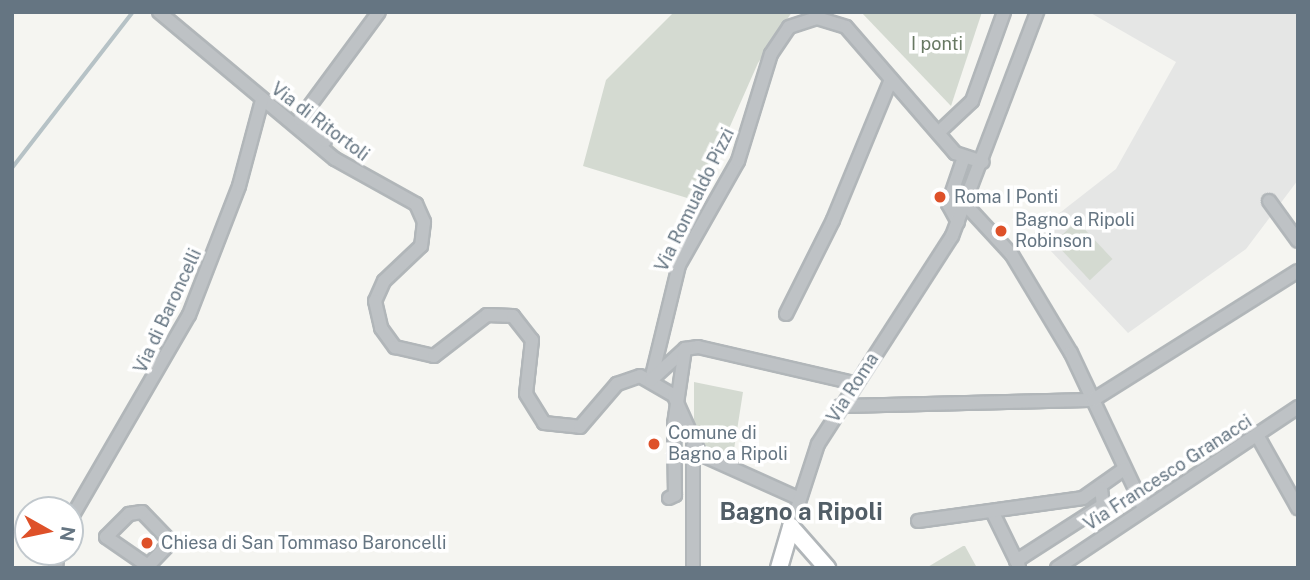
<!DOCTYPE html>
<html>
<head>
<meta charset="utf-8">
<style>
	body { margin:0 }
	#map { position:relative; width:1310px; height:580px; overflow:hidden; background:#f5f5f1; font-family:"Public Sans",sans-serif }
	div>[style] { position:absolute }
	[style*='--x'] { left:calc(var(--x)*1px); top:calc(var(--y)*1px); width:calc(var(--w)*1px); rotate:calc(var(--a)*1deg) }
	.built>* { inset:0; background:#e5e6e5 }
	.green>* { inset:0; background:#d4dad1; transform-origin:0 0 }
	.stream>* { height:3.5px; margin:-1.75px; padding:0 1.75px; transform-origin:1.75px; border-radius:1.75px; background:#b6c2c6 }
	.roads { filter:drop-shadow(2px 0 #b1b6b9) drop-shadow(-2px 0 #b1b6b9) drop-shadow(0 2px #b1b6b9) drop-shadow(0 -2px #b1b6b9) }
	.minor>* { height:12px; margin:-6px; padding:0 6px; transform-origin:6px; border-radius:6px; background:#bec2c5 }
	.major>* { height:16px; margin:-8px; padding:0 8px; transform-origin:8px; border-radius:8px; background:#fff }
	.dots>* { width:19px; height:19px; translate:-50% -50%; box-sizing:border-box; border:4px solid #fff; border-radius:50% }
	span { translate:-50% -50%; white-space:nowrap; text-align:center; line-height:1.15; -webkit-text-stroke:7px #fff; paint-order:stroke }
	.park-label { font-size:18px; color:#687963 }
	.street-label { font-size:18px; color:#657582 }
	.poi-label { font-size:18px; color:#657582 }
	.left { translate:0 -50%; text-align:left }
	.district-label { font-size:24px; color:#525e67; font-weight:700 }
	.frame { position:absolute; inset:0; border:14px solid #657582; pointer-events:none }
	.north { position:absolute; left:14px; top:496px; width:70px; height:70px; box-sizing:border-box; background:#fff; border:2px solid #c1c8cd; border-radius:50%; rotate:99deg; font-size:19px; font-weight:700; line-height:28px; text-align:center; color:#657582 }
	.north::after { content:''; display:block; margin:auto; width:24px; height:32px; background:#de5129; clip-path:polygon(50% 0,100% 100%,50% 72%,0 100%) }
</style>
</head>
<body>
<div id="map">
	<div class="built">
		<div style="clip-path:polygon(1089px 12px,1298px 12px,1298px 180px,1246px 249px,1128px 333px,1034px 233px,1116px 169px,1176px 62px)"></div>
	</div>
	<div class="green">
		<div style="clip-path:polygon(674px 12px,792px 12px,758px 63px,697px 201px,583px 166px,606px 80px)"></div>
		<div style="clip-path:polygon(861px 12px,982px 12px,951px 106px)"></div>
		<div style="left:1077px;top:221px;width:52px;height:31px;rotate:47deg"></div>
		<div style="clip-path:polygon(694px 382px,743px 392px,732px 462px,704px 445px,694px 429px)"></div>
		<div style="clip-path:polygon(965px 546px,977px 568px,926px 568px,963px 546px)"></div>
	</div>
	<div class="stream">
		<div style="--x:12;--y:168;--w:197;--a:-52.2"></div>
	</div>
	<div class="roads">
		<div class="minor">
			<div style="--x:159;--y:12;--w:229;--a:39.9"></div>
			<div style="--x:335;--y:159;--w:93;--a:29.1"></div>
			<div style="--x:416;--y:204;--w:20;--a:66"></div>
			<div style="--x:424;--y:222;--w:24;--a:97"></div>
			<div style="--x:421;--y:246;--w:51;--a:136.6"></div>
			<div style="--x:384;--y:281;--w:22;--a:114"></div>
			<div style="--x:375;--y:301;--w:28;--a:77"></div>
			<div style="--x:381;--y:328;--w:24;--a:54"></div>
			<div style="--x:395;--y:347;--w:40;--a:13"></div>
			<div style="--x:434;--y:356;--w:67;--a:-37.7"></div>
			<div style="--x:487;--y:315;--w:26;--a:2"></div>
			<div style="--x:513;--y:316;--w:31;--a:52"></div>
			<div style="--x:532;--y:340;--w:54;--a:96.3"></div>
			<div style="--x:526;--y:394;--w:34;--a:58"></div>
			<div style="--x:544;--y:423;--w:36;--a:6"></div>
			<div style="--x:580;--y:427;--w:57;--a:-49.3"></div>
			<div style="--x:617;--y:384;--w:24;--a:-19"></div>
			<div style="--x:640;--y:376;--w:39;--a:30"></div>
			<div style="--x:674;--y:396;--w:64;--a:65.9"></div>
			<div style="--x:700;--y:454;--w:107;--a:24.2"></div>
			<div style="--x:938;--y:133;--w:47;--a:-43.3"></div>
			<div style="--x:972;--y:101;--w:95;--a:-70.2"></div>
			<div style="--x:325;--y:141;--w:33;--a:-139"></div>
			<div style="--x:300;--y:119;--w:133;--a:-53.6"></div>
			<div style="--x:1269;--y:201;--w:49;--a:54.1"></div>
			<div style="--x:965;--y:204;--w:69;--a:47.3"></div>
			<div style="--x:1012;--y:255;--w:114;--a:59"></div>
			<div style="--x:1071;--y:353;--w:171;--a:64.8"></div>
			<div style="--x:958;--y:222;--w:21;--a:-119"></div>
			<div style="--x:948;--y:204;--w:50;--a:-71.2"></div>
			<div style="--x:786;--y:314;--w:105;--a:-63.4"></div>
			<div style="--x:833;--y:220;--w:152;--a:-67.6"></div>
			<div style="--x:651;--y:380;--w:118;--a:-76.3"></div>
			<div style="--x:679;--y:265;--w:120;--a:-60.4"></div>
			<div style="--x:738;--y:161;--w:112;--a:-72.9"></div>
			<div style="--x:771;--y:54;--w:32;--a:-56"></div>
			<div style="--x:789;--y:27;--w:29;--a:-18"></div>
			<div style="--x:817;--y:18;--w:30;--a:17"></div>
			<div style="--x:846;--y:27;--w:167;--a:49.1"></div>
			<div style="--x:955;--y:153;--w:29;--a:18"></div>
			<div style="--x:651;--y:380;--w:46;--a:-42.4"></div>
			<div style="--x:685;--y:349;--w:13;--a:-9"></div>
			<div style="--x:698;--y:347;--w:160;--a:13"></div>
			<div style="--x:840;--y:406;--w:253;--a:-1.4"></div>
			<div style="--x:1093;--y:400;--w:242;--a:-32.2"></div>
			<div style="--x:1257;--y:435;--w:84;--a:60.7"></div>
			<div style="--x:693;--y:446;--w:122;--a:90"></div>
			<div style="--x:669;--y:498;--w:7;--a:-27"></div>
			<div style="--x:675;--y:495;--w:71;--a:-90.8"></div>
			<div style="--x:674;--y:424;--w:76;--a:-81.7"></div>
			<div style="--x:992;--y:511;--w:61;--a:63.9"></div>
			<div style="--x:142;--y:512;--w:42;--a:46"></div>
			<div style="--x:171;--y:542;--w:33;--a:134"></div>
			<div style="--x:148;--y:566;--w:51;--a:-145.4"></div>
			<div style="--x:106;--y:537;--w:33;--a:-45"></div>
			<div style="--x:129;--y:514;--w:13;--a:-9"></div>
			<div style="--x:70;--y:520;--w:237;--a:-59.9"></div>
			<div style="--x:189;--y:315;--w:138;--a:-68.8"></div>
			<div style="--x:239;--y:186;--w:89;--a:-75"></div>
			<div style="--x:918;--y:521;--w:167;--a:-7.9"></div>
			<div style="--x:1083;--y:498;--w:50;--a:-35.3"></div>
			<div style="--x:791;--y:527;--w:87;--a:-72"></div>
			<div style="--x:818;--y:444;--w:247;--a:-57.2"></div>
			<div style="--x:952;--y:236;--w:240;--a:-69.2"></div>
			<div style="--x:1016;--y:561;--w:103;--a:-32.8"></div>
			<div style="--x:1103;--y:505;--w:17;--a:-97"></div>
			<div style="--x:56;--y:568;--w:16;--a:-83"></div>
			<div style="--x:1057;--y:568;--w:290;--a:-33.7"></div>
		</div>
		<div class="major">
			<div style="--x:779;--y:568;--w:43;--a:-73.7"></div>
			<div style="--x:791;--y:527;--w:55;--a:48.7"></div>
		</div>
	</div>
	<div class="dots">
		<div style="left:940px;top:197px;background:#de5129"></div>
		<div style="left:1001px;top:231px;background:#de5129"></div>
		<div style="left:654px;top:444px;background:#de5129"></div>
		<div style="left:147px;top:543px;background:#de5129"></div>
	</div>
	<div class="park-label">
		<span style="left:937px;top:44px">I ponti</span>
	</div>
	<div class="street-label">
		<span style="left:320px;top:122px;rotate:37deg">Via di Ritortoli</span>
		<span style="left:695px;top:200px;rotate:-64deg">Via Romualdo Pizzi</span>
		<span style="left:168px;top:311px;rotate:-65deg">Via di Baroncelli</span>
		<span style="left:853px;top:388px;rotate:-57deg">Via Roma</span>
		<span style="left:1168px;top:473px;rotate:-33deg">Via Francesco Granacci</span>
	</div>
	<div class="poi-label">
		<span class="left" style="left:954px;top:197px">Roma I Ponti</span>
		<span class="left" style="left:1015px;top:231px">Bagno a Ripoli<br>Robinson</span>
		<span class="left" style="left:668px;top:444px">Comune di<br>Bagno a Ripoli</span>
		<span class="left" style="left:161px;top:543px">Chiesa di San Tommaso Baroncelli</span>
	</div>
	<div class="district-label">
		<span style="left:801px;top:512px">Bagno a Ripoli</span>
	</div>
	<div class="frame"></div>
	<div class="north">N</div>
</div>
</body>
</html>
